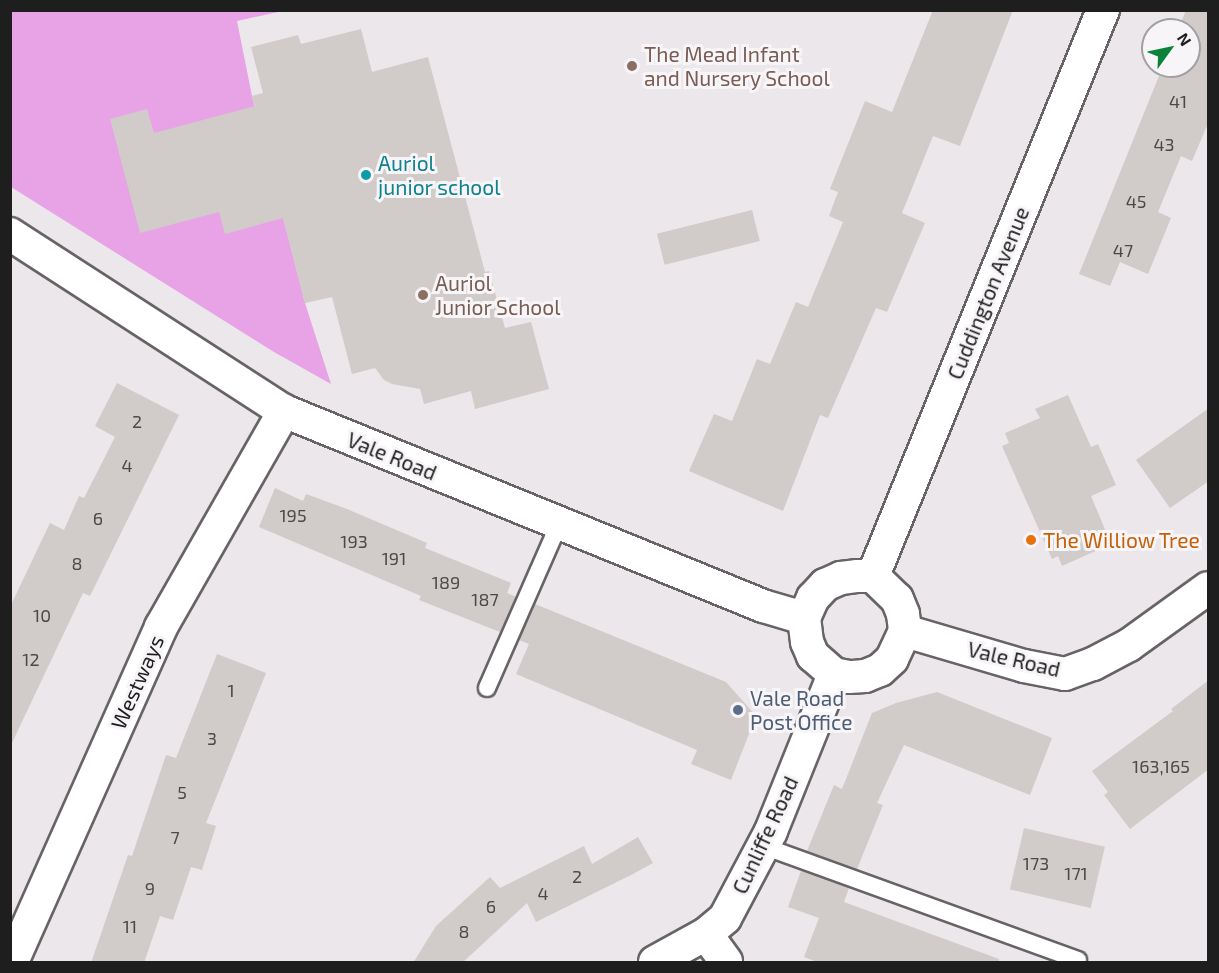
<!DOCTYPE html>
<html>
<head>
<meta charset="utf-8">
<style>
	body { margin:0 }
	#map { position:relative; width:1219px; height:973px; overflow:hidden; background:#ebe7eb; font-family:"Exo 2",sans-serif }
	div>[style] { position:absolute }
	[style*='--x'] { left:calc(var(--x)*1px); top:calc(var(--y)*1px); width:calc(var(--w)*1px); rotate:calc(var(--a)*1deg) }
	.green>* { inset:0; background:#e8a2e6 }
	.building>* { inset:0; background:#d1cbca; transform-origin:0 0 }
	.roads { filter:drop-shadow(2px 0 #676366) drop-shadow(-2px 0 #676366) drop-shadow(0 2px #676366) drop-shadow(0 -2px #676366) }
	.service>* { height:16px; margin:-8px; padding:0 8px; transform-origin:8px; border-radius:8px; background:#fff }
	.minor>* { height:32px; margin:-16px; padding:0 16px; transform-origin:16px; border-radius:16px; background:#fff }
	.dots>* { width:16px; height:16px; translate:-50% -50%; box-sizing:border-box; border:3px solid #f8f5f8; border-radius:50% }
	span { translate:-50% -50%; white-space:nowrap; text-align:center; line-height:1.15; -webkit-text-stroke:6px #f8f5f8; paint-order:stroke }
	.number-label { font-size:18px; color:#4c494a }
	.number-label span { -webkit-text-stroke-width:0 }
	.education-label { font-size:21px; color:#785e54 }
	.left { translate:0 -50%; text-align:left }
	.culture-label { font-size:21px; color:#0d838f }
	.street-label { font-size:21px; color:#1f1e1f }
	.food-label { font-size:21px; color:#c56008 }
	.service-label { font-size:21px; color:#4e5e75 }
	.frame { position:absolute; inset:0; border:12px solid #1f1e1f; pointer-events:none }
	.north { position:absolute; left:1141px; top:18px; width:60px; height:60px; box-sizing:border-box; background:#f8f5f8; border:2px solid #a19fa1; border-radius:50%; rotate:57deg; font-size:16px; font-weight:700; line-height:24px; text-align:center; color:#1f1e1f }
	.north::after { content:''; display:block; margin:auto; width:21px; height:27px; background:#0b823a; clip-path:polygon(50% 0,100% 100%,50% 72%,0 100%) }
</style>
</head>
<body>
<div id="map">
	<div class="green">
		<div style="clip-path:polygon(10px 11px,283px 11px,237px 21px,252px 96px,305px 303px,331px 384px,274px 352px,11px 187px)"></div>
	</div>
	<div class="building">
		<div style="clip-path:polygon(933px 10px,1013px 10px,960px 146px,933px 136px,902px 213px,925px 223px,887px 312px,876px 308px,828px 418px,820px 415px,783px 511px,689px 471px,714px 414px,732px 421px,757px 359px,770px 364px,796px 302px,808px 307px,843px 222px,829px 216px,838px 192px,830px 189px,865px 101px,892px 112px)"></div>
		<div style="clip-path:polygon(1186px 10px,1209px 10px,1209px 121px,1192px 161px,1181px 156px,1158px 212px,1171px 218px,1148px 274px,1120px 262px,1110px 286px,1079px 274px,1163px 66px,1189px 66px,1189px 30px,1178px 30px)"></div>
		<div style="clip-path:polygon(361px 29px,372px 72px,428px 57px,485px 272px,489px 271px,505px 328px,531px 322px,549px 389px,475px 409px,471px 391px,424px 404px,420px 389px,392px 384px,384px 380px,375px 368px,352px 374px,332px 297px,305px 303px,283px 218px,225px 234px,219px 212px,140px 233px,110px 119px,147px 109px,154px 133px,255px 106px,252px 96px,263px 93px,251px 47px,298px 35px,301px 44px)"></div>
		<div style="left:752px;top:210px;width:32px;height:98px;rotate:76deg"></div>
		<div style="clip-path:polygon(117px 383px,179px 415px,90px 596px,83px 593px,10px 747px,10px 607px,50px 523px,64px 530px,79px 496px,84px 498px,115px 437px,95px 426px)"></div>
		<div style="clip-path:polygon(1068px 395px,1091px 447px,1098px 444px,1116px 485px,1091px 496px,1111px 544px,1062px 566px,1058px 556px,1052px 559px,1002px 446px,1009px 443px,1005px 433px,1040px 418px,1035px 409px)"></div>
		<div style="clip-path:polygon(1209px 408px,1209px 481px,1170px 508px,1136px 460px)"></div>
		<div style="clip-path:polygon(275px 488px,303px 501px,306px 494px,347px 509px,427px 543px,425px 548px,511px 583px,507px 593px,516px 597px,500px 632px,419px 600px,421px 596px,259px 527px)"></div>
		<div style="clip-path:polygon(535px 604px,726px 682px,756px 716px,731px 780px,691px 764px,697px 750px,516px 674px,529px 644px,519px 640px)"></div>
		<div style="clip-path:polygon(217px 654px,266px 673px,206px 823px,216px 826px,202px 870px,191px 867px,173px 920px,160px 916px,144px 963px,91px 963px,128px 855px,132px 856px,166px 755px,176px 758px)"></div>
		<div style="clip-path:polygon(1209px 680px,1209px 769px,1130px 829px,1104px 795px,1108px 792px,1092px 771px,1173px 711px,1171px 709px)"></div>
		<div style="clip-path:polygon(937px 692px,1052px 738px,1030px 795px,904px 745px,877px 803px,883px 805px,857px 869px,807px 851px,834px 785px,842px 789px,872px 713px,896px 703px)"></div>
		<div style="left:1024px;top:828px;width:83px;height:63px;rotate:13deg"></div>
		<div style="clip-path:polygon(638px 837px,653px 863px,633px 874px,536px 922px,527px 903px,462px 963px,413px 963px,436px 926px,490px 877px,500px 888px,584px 846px,592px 864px)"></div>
		<div style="clip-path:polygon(801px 871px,849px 888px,844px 902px,999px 959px,999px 963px,820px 963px,804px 957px,819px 918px,788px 907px)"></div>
	</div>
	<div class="roads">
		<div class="service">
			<div style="--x:487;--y:688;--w:179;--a:-66.3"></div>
			<div style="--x:763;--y:846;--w:335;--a:19.9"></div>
		</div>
		<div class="minor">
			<div style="--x:10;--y:234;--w:326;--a:32.9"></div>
			<div style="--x:284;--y:411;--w:517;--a:22.15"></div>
			<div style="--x:763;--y:606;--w:43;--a:16.3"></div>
			<div style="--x:858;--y:576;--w:15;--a:0"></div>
			<div style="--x:873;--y:576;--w:33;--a:44"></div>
			<div style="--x:897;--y:599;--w:16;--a:68"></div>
			<div style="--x:903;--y:614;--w:17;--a:83"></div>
			<div style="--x:905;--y:631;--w:31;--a:115"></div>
			<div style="--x:892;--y:659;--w:16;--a:137"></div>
			<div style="--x:880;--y:670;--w:16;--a:158"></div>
			<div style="--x:865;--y:676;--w:16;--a:176"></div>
			<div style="--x:849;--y:677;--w:15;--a:-169"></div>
			<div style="--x:834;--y:674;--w:28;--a:-139"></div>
			<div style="--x:813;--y:656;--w:15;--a:-113"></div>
			<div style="--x:807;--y:642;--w:24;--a:-97"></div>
			<div style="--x:804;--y:618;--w:22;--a:-66"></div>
			<div style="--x:813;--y:598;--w:18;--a:-47"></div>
			<div style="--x:825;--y:585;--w:17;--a:-24"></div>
			<div style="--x:841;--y:578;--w:17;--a:-7"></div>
			<div style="--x:873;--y:576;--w:611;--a:-67.89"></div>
			<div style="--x:905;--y:631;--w:124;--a:16.4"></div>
			<div style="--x:1024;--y:666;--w:42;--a:11"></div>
			<div style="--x:1065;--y:674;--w:30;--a:-20"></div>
			<div style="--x:1093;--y:664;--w:41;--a:-27.8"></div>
			<div style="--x:1129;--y:645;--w:97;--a:-35.8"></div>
			<div style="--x:706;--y:934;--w:34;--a:54"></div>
			<div style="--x:12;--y:962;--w:367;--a:-66"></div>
			<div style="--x:161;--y:627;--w:249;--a:-60.3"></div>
			<div style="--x:655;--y:962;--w:58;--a:-28.8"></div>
			<div style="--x:706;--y:934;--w:25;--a:-40"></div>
			<div style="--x:725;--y:918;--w:98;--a:-62.1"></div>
			<div style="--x:771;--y:831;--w:169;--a:-68.1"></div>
		</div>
	</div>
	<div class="dots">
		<div style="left:632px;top:66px;background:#8d6e63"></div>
		<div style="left:366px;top:175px;background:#0f9aa8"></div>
		<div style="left:423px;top:295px;background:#8d6e63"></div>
		<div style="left:1031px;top:540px;background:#e8710a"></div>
		<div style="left:738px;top:710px;background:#5c6f8a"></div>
	</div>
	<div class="number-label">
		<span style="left:1178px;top:101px">41</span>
		<span style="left:1164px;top:144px">43</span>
		<span style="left:1136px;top:201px">45</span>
		<span style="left:1123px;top:250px">47</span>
		<span style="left:137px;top:421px">2</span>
		<span style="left:127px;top:465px">4</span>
		<span style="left:293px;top:515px">195</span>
		<span style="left:98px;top:518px">6</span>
		<span style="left:354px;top:541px">193</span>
		<span style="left:394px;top:558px">191</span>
		<span style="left:77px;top:563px">8</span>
		<span style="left:446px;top:582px">189</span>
		<span style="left:485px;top:599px">187</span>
		<span style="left:42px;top:615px">10</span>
		<span style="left:31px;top:659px">12</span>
		<span style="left:231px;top:690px">1</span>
		<span style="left:212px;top:738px">3</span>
		<span style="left:1161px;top:766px">163,165</span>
		<span style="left:182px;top:792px">5</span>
		<span style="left:175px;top:837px">7</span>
		<span style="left:1036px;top:863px">173</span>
		<span style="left:1076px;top:873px">171</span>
		<span style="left:577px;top:876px">2</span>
		<span style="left:150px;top:888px">9</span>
		<span style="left:543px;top:893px">4</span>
		<span style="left:491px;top:906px">6</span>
		<span style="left:130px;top:926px">11</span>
		<span style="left:464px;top:931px">8</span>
	</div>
	<div class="education-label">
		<span class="left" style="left:644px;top:66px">The Mead Infant<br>and Nursery School</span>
		<span class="left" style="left:435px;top:295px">Auriol<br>Junior School</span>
	</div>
	<div class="culture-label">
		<span class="left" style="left:378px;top:175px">Auriol<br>junior school</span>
	</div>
	<div class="street-label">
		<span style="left:988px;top:293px;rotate:-68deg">Cuddington Avenue</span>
		<span style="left:392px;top:456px;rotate:22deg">Vale Road</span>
		<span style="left:1014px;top:659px;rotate:13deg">Vale Road</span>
		<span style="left:137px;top:682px;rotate:-66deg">Westways</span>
		<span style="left:765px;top:835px;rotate:-65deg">Cunliffe Road</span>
	</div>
	<div class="food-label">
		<span class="left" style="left:1043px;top:540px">The Williow Tree</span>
	</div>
	<div class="service-label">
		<span class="left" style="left:750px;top:710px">Vale Road<br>Post Office</span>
	</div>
	<div class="frame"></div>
	<div class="north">N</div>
</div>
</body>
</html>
